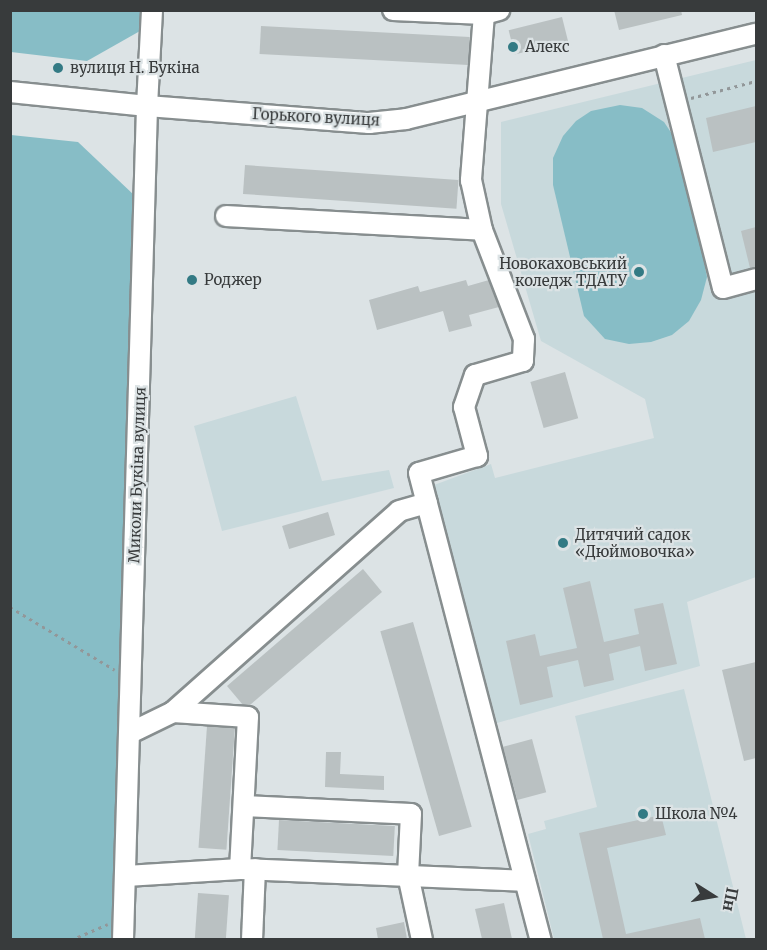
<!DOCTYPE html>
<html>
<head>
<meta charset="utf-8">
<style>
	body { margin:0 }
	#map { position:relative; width:767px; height:950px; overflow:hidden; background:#dce3e5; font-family:Merriweather,serif }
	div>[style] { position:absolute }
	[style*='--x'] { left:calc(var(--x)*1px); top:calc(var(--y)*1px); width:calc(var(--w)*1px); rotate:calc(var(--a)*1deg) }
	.built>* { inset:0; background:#c8d9dc }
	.green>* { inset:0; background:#87bdc6 }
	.building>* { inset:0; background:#bac1c2; transform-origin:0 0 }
	.path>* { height:3px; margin-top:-1.5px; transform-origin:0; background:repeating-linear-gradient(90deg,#929799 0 3px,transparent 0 7.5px) }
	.roads { filter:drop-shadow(2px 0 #878e8f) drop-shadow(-2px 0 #878e8f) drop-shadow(0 2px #878e8f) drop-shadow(0 -2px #878e8f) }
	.minor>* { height:20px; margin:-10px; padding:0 10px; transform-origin:10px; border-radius:10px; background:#fff }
	.dots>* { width:16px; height:16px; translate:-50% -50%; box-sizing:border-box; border:3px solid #dce3e5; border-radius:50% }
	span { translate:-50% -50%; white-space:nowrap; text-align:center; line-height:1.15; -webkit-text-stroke:4.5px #dce3e5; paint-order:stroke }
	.poi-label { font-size:15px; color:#383b3c }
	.left { translate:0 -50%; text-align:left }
	.right { translate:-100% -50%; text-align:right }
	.street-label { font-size:15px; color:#383b3c }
	.frame { position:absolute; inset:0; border:12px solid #383b3c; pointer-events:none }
	.north { position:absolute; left:683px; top:866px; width:60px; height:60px; -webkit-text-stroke:4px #dce3e5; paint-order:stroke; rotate:101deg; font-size:16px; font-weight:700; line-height:24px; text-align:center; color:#383b3c }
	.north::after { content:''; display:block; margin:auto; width:21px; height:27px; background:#383b3c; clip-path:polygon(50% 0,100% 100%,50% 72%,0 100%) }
</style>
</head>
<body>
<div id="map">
	<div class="built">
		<div style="clip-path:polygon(756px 60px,756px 577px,687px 602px,700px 666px,497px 723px,434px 485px,491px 464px,495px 478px,654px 438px,645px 399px,541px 341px,501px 204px,501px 122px)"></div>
		<div style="clip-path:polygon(296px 396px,322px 481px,389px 470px,394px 488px,222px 531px,194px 426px)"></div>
		<div style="clip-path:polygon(684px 689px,746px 939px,554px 939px,528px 834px,546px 829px,544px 821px,597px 807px,575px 716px)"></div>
	</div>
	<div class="green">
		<div style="clip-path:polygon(11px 10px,141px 11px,140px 31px,87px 61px,11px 52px)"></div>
		<div style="clip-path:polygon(620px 105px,642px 108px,664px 122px,682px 149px,707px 277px,701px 300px,689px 321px,672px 335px,651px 342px,629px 344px,605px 339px,584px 316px,553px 185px,553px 158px,563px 136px,576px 121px,591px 111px)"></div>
		<div style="clip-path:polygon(11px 135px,78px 142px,135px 196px,111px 939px,11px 940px)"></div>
	</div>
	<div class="building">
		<div style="clip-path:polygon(614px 10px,681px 10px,682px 15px,619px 30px)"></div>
		<div style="left:562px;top:17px;width:25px;height:55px;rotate:76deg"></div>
		<div style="left:261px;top:26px;width:209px;height:28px;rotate:3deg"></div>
		<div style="clip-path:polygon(756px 106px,756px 142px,713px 152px,706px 118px)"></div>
		<div style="left:245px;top:165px;width:214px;height:29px;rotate:4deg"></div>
		<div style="clip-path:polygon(756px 227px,756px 267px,750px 268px,741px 231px)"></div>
		<div style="clip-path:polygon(466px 280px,468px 286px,489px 280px,499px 307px,469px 315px,472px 326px,449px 332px,443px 311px,377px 330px,369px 300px,418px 286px,420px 292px)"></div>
		<div style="left:565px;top:372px;width:48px;height:36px;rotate:74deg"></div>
		<div style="left:328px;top:512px;width:24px;height:48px;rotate:73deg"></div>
		<div style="clip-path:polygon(363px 569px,382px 592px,250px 705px,243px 705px,227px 686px)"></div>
		<div style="clip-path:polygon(590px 581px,604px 642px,639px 634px,634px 609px,663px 603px,677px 664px,645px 671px,640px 646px,609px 654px,614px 680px,584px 687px,578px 660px,547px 667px,553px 697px,520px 705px,506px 641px,535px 634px,540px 656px,577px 648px,563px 588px)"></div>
		<div style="left:413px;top:622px;width:213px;height:34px;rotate:74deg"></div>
		<div style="clip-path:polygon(756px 662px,756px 758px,744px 761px,722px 670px)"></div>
		<div style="left:207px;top:726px;width:28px;height:122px;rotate:4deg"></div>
		<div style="left:532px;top:739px;width:55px;height:30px;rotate:75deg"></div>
		<div style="clip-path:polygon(326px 752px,341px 752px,340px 774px,384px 776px,384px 790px,325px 787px)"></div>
		<div style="clip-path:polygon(661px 815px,666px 835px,607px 848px,626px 934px,700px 918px,705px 939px,603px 939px,579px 833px)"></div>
		<div style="left:279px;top:820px;width:116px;height:30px;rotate:3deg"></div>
		<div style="left:198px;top:893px;width:31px;height:46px;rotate:4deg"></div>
		<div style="clip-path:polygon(504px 903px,512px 939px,482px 939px,475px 909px)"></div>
		<div style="clip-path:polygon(404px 922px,407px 939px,378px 939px,376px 928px)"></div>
	</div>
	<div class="path">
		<div style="--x:691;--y:98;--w:67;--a:-14.7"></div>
		<div style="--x:10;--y:607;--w:122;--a:31"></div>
		<div style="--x:71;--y:940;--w:40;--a:-23.4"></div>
	</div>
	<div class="roads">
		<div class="minor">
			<div style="--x:393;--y:10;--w:91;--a:2.5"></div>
			<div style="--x:484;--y:14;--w:16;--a:-15"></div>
			<div style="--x:484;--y:14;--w:167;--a:94.5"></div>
			<div style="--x:471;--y:180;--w:51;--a:77.6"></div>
			<div style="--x:482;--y:230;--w:117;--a:68.9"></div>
			<div style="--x:524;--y:339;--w:22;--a:93"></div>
			<div style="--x:523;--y:361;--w:50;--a:163.7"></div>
			<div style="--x:475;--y:375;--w:34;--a:109"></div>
			<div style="--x:464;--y:407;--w:51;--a:75.1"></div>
			<div style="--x:477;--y:456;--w:60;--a:163.7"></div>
			<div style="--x:419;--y:473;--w:483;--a:75.4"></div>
			<div style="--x:664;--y:55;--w:240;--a:75.8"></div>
			<div style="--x:723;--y:288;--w:34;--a:-15"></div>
			<div style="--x:10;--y:92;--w:138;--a:5.8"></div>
			<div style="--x:147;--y:106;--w:223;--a:4.4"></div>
			<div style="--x:369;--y:123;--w:37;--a:-6"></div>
			<div style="--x:406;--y:119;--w:360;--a:-13.7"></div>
			<div style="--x:226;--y:216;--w:256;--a:3.1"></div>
			<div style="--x:173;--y:712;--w:75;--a:3.8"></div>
			<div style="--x:248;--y:717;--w:152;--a:93"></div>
			<div style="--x:130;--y:733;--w:48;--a:-26"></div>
			<div style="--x:173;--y:712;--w:302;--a:-41.6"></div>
			<div style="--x:399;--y:511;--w:29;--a:-16"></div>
			<div style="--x:244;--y:806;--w:167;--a:2.7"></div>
			<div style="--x:411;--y:814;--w:61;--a:92.8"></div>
			<div style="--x:408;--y:875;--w:66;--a:77.8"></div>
			<div style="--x:126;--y:876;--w:114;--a:-3.5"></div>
			<div style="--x:240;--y:869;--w:285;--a:2.4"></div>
			<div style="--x:123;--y:940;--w:834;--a:-88.35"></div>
			<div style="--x:147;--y:106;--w:96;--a:-87"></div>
			<div style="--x:252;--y:940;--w:71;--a:-87.6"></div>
		</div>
	</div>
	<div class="dots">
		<div style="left:513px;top:47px;background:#337a84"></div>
		<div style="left:58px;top:68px;background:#337a84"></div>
		<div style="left:639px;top:272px;background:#337a84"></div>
		<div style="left:192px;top:280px;background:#337a84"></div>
		<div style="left:563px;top:543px;background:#337a84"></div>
		<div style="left:643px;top:814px;background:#337a84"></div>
	</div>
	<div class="poi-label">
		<span class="left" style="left:525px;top:47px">Алекс</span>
		<span class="left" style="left:70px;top:68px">вулиця Н. Букіна</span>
		<span class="right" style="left:627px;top:272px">Новокаховський<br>коледж ТДАТУ</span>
		<span class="left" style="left:204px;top:280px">Роджер</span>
		<span class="left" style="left:575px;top:543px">Дитячий садок<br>«Дюймовочка»</span>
		<span class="left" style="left:655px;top:814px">Школа №4</span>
	</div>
	<div class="street-label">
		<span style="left:316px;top:117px;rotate:3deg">Горького вулиця</span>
		<span style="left:137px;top:475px;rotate:-88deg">Миколи Букіна вулиця</span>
	</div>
	<div class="frame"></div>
	<div class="north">Пн</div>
</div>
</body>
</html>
